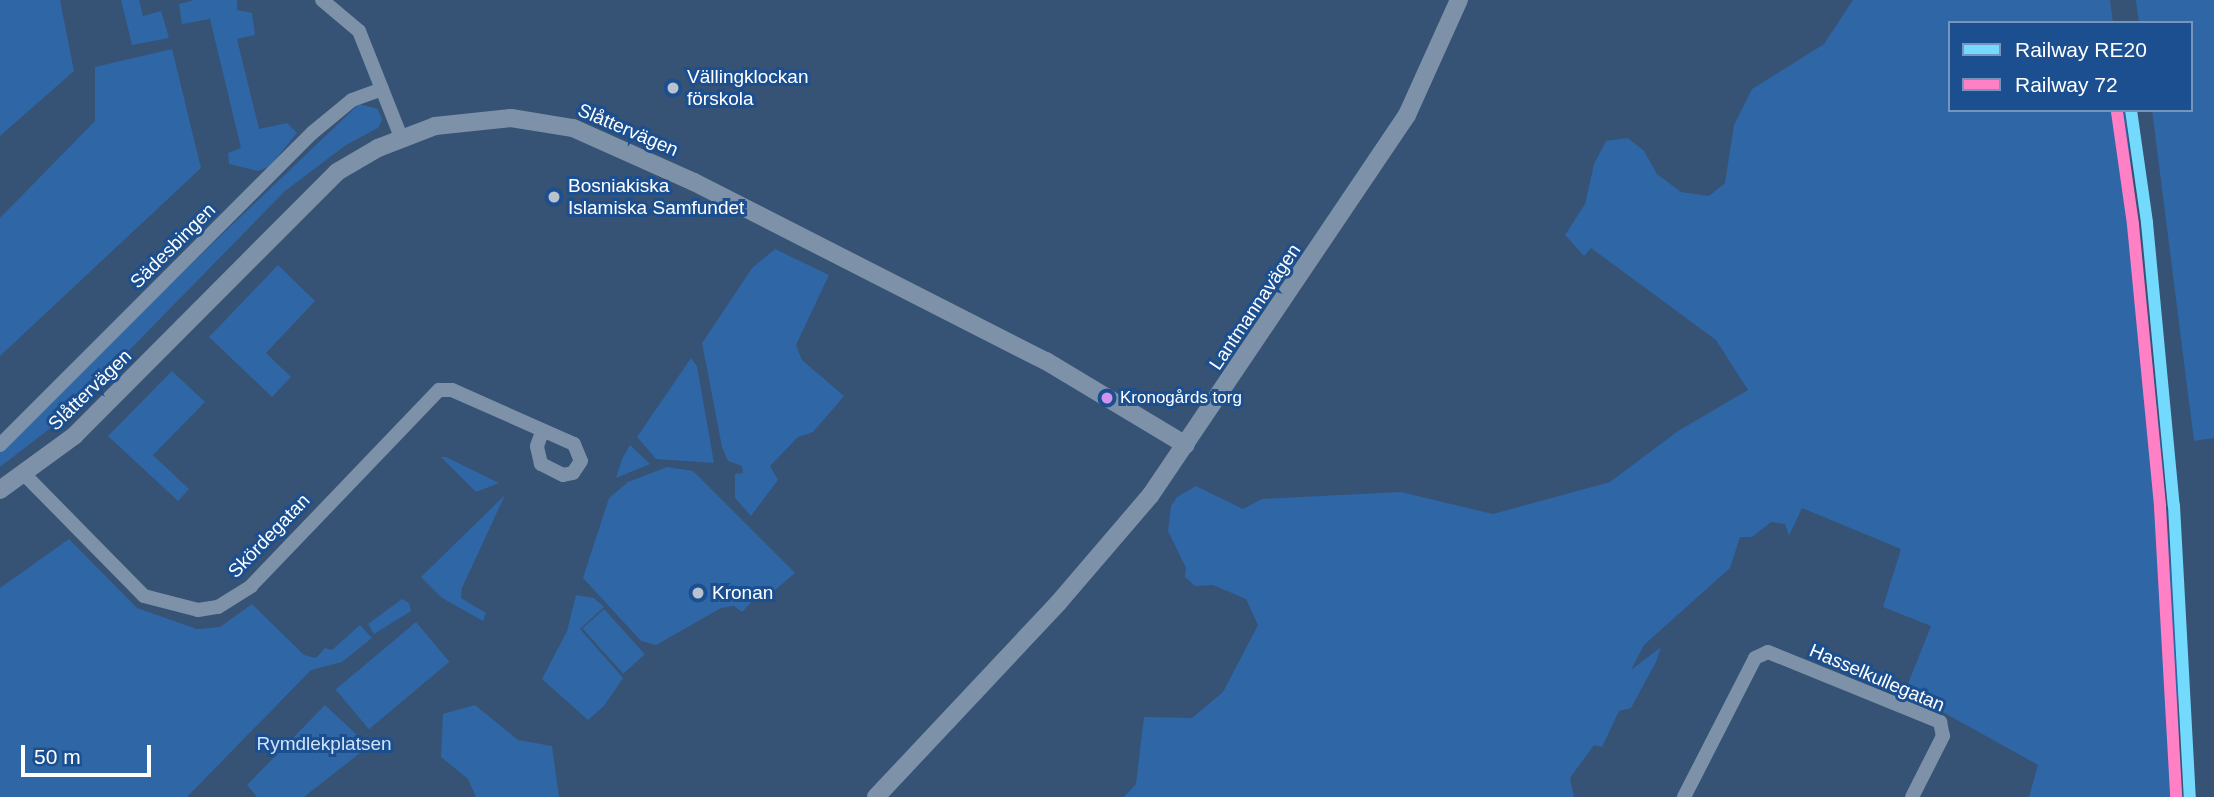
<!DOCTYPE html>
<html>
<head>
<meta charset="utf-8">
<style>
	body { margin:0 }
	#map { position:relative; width:2214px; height:797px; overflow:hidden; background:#365274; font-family:Arial,sans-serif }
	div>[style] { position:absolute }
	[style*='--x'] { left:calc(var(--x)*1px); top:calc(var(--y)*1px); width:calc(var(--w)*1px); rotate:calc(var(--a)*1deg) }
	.green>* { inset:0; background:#2f66a5; transform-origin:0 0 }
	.minor>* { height:14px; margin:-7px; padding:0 7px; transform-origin:7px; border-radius:7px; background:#7d92a8 }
	.tertiary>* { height:18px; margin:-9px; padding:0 9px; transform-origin:9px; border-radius:9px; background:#7d92a8 }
	.rail-1>* { height:12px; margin:-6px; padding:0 6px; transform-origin:6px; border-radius:6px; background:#74dafd }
	.rail-2>* { height:12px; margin:-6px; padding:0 6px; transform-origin:6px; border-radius:6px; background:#ff80c5 }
	.dots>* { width:19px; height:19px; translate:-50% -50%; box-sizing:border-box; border:4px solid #1b4f8f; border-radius:50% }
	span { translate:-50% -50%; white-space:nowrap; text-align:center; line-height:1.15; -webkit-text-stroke:6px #1b4f8f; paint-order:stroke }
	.bus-label { font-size:17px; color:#fff }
	.left { translate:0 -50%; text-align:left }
	.poi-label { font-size:19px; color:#fff }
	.street-label { font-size:19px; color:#fff }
	.park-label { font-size:19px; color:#cfe3fa }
	.legend { position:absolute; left:1948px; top:21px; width:245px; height:91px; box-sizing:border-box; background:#1b4f8f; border:2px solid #7695bc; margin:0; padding:9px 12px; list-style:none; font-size:21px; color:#fff }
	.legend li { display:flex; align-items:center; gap:14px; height:35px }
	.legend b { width:35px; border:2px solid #7695bc }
	.scale { position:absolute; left:21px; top:745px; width:130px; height:32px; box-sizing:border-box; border:4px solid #fff; border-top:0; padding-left:9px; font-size:21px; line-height:24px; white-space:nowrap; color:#fff; -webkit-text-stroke:5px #1b4f8f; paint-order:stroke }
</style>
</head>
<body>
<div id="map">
	<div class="green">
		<div style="clip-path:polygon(0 0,60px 0,74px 71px,0 136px)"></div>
		<div style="clip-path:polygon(121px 0,139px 0,143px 16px,161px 11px,169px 38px,132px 45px)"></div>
		<div style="clip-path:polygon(194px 0,237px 0,237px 10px,252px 13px,255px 35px,237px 39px,259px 129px,287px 123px,297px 133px,270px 166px,258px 171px,229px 164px,228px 153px,241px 148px,210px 19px,182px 24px,179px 4px)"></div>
		<div style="clip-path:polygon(1853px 0,2110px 0,2113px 23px,1950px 23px,1950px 110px,2125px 110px,2161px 446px,2177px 642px,2180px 797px,2029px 797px,2038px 765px,1905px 691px,1931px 626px,1883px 607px,1901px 549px,1802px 508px,1789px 536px,1785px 524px,1771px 522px,1752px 537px,1740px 537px,1730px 568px,1644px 645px,1631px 670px,1661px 647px,1656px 662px,1631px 708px,1619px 711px,1602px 747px,1594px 745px,1570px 778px,1574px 797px,1124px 797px,1136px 784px,1144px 717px,1192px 718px,1223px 692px,1258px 625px,1246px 599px,1213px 585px,1195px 586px,1185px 577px,1186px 568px,1168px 531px,1171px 506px,1177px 497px,1196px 486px,1243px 509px,1262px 499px,1401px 492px,1493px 514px,1610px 482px,1678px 431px,1748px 390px,1716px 340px,1591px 248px,1584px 256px,1565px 235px,1585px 204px,1594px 164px,1606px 141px,1628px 138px,1644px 151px,1657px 174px,1681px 192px,1709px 196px,1725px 183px,1734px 125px,1752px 89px,1824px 44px)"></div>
		<div style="clip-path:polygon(2136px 0,2214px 0,2214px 438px,2194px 441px,2152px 110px,2191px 110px,2191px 23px,2139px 23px)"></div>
		<div style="clip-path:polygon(172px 49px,201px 168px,0 356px,0 218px,95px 121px,95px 67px)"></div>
		<div style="clip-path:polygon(359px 104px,378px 109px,382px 120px,378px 128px,346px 145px,285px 191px,61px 420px,0 467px,0 446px)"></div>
		<div style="clip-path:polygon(775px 249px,829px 275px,796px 345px,802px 360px,844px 396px,813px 432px,798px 437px,770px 466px,778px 480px,751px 516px,735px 498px,735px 474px,743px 473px,742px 466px,728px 461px,722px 447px,702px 343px,752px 268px)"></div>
		<div style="clip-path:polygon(278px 265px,315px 301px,266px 353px,291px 377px,272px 397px,209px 337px)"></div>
		<div style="clip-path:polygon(691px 358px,697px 366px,714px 463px,656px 459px,637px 437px)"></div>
		<div style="clip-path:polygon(172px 371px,205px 402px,153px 455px,189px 489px,178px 501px,108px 436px)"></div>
		<div style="clip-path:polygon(630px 445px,650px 464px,616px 478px,622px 459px)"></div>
		<div style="clip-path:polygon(441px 457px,446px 457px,499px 483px,476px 492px)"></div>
		<div style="clip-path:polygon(667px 467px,693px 471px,795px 573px,775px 590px,757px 596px,742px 612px,734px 606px,721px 608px,656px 645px,641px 641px,583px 578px,609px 498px,628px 482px)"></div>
		<div style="clip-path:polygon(505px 495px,462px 588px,461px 598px,486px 613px,483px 621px,442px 598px,421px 577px)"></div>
		<div style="clip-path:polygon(69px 539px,137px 608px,197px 629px,220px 627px,252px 604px,304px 655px,316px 658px,325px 648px,332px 650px,360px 625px,372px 638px,342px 662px,311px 670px,187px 797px,0 797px,0 588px)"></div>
		<div style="clip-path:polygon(576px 595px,594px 598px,604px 607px,580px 629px,623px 678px,604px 706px,588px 720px,542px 679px,567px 631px)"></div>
		<div style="clip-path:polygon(402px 599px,409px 603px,411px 611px,374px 634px,368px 624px)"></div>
		<div style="left:604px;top:609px;width:61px;height:29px;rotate:48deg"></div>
		<div style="left:416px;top:622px;width:52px;height:105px;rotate:50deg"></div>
		<div style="clip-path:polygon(325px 705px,369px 746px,304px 797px,257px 797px,247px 785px)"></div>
		<div style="clip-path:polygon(475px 705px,518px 740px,552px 746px,559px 797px,476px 797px,468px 779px,441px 757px,443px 714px)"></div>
	</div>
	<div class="minor">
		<div style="--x:322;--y:0;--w:48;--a:40"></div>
		<div style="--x:359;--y:31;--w:114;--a:68.4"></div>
		<div style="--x:0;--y:445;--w:441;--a:-45"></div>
		<div style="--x:312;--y:133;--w:52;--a:-39.5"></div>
		<div style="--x:352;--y:100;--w:32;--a:-20"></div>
		<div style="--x:24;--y:474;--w:171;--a:45.5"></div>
		<div style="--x:144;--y:596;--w:56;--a:14.5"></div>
		<div style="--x:198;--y:610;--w:20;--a:-9"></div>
		<div style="--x:218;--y:607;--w:39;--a:-32"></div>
		<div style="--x:251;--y:586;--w:272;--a:-46.2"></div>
		<div style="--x:439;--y:390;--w:13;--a:0"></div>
		<div style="--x:452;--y:390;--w:133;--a:23.9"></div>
		<div style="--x:574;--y:444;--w:18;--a:68"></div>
		<div style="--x:581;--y:461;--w:14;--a:124"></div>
		<div style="--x:573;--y:473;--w:10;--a:169"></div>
		<div style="--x:563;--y:475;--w:25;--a:-153"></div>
		<div style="--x:541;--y:464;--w:18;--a:-103"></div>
		<div style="--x:537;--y:446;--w:15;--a:-70"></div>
		<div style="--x:1684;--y:797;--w:156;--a:-62.9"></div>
		<div style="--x:1755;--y:658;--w:14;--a:-25"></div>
		<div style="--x:1768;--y:652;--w:186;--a:22.1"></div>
		<div style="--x:1940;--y:722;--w:14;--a:78"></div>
		<div style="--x:1943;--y:736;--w:68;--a:116.9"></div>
	</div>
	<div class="tertiary">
		<div style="--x:0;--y:490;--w:92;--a:-36.1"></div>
		<div style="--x:74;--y:436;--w:373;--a:-45.1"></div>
		<div style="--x:337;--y:172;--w:48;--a:-30.3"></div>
		<div style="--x:378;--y:148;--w:61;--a:-21.1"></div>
		<div style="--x:435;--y:126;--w:76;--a:-6"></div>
		<div style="--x:511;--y:118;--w:63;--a:9.2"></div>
		<div style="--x:573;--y:128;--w:133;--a:24.1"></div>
		<div style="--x:694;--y:182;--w:395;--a:27"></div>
		<div style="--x:1046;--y:361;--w:163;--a:31"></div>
		<div style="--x:876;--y:797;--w:267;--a:-46.8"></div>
		<div style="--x:1059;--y:602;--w:140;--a:-49.4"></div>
		<div style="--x:1150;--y:496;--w:460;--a:-56"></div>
		<div style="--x:1407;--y:115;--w:126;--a:-65.7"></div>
	</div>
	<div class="rail-1">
		<div style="--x:2131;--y:110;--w:114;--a:81.9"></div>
		<div style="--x:2147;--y:223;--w:284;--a:84.6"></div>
		<div style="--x:2174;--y:506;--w:291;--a:86.9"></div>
	</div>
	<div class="rail-2">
		<div style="--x:2117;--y:112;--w:114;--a:81.9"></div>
		<div style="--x:2133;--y:225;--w:283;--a:84.5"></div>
		<div style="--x:2160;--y:507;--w:290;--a:86.8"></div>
	</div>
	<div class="dots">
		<div style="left:673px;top:88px;background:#b9c2ce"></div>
		<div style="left:554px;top:197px;background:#b9c2ce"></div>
		<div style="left:1107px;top:398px;background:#d193ec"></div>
		<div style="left:698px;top:593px;background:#b9c2ce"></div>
	</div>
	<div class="bus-label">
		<span class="left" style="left:1120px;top:398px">Kronogårds torg</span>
	</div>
	<div class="poi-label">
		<span class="left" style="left:687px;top:88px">Vällingklockan<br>förskola</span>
		<span class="left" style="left:568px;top:197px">Bosniakiska<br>Islamiska Samfundet</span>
		<span class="left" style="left:712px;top:593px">Kronan</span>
	</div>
	<div class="street-label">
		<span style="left:628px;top:130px;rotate:23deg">Slåttervägen</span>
		<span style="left:173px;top:246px;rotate:-45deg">Sädesbingen</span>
		<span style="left:1255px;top:307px;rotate:-56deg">Lantmannavägen</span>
		<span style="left:90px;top:390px;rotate:-44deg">Slåttervägen</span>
		<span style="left:269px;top:536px;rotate:-46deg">Skördegatan</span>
		<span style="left:1877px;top:678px;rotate:23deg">Hasselkullegatan</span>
	</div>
	<div class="park-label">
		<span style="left:324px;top:744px">Rymdlekplatsen</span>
	</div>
	<ul class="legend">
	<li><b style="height:9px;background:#74dafd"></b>Railway RE20</li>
	<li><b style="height:9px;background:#ff80c5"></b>Railway 72</li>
	</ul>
	<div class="scale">50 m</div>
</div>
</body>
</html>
